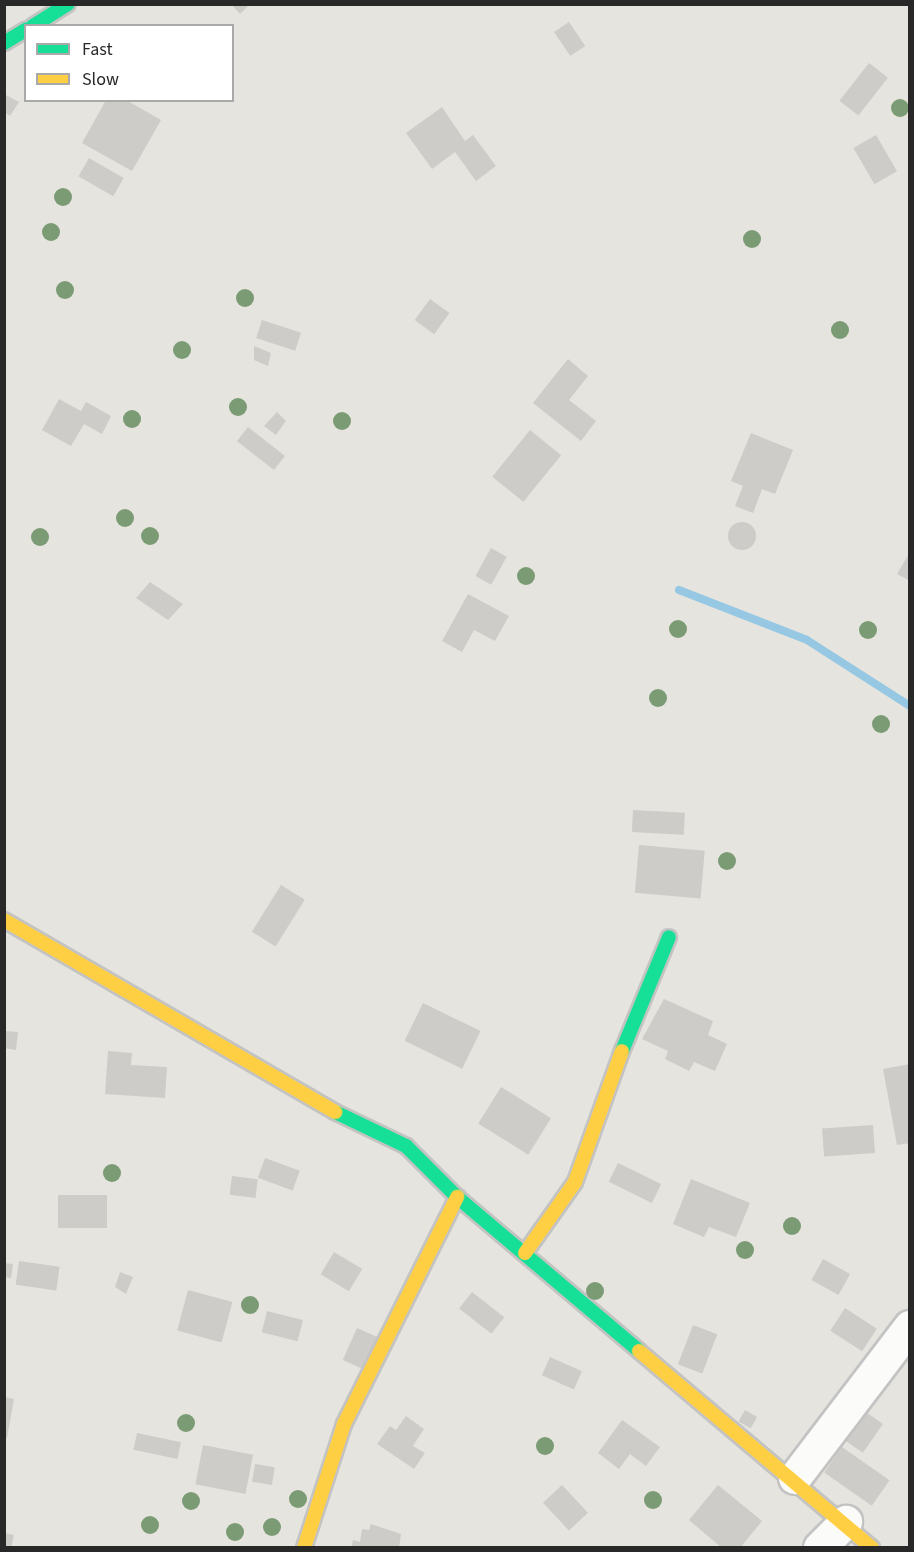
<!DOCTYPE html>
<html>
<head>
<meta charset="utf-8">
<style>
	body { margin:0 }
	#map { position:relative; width:914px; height:1552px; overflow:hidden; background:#e6e4de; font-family:"Source Sans 3",sans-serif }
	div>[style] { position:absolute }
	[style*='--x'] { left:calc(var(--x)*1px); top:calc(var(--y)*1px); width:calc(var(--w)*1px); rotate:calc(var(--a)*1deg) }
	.stream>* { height:8px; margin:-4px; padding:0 4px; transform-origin:4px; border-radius:4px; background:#96c8e4 }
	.building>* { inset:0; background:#cdccc8; transform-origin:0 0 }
	.round { border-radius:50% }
	.roads { filter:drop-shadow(2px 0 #c4c3c3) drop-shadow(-2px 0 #c4c3c3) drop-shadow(0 2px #c4c3c3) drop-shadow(0 -2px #c4c3c3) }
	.street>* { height:32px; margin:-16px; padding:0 16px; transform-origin:16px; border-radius:16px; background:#fbfbfa }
	.fast>* { height:14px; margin:-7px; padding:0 7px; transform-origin:7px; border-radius:7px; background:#16e098 }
	.slow>* { height:14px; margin:-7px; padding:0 7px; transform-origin:7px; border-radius:7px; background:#ffcf43 }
	.trees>* { width:18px; height:18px; margin:-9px; border-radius:50%; background:#7b9b74 }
	span { translate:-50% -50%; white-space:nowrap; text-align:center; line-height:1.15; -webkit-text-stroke:4.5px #fff; paint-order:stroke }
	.frame { position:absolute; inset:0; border:6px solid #282828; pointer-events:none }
	.legend { position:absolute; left:24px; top:24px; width:210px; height:78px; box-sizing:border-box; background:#fff; border:2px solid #a9a9a9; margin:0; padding:8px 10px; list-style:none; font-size:18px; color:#282828 }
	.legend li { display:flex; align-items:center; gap:12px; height:30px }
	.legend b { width:30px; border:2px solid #a9a9a9 }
</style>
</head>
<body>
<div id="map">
	<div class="stream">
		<div style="--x:679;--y:590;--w:137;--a:21.3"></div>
		<div style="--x:807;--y:640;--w:122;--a:32.7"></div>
	</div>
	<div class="building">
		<div style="clip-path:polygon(231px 4px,250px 4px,240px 14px)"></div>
		<div style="left:569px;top:22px;width:29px;height:18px;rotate:56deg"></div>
		<div style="left:869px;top:63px;width:24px;height:48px;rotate:38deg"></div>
		<div style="clip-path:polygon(4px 94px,19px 102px,10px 116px,4px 112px)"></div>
		<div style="clip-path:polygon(106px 100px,126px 100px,161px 120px,132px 171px,82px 143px)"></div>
		<div style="clip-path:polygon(442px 107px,465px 141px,473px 135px,496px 166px,476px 181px,455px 152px,432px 169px,406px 133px)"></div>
		<div style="left:876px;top:135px;width:42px;height:26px;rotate:60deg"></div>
		<div style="left:89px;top:158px;width:40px;height:21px;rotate:30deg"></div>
		<div style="left:430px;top:299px;width:24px;height:26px;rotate:36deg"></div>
		<div style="left:262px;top:320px;width:41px;height:19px;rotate:18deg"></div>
		<div style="clip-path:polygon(254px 346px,271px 353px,268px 366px,254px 360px)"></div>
		<div style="clip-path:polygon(568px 359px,588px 376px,569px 400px,596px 421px,581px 441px,533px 403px)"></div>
		<div style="clip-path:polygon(59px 399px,81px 411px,86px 402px,111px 416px,102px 434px,84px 424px,71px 446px,42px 430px)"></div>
		<div style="clip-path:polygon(277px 412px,286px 421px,276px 435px,264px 426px)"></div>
		<div style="left:248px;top:427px;width:47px;height:18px;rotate:38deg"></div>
		<div style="left:530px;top:430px;width:40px;height:60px;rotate:39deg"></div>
		<div style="clip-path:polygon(751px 433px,793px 450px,775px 494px,762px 489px,753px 513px,735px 506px,743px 486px,731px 481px)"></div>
		<div class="round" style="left:728px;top:522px;width:28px;height:28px"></div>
		<div style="left:491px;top:548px;width:18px;height:32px;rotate:29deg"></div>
		<div style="clip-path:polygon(910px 552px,910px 581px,897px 574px)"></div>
		<div style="clip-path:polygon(150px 582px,183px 604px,168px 620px,136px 598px)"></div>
		<div style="clip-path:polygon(468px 594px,509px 616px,495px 641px,474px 630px,462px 652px,442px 641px)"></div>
		<div style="left:633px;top:810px;width:52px;height:22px;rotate:3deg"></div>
		<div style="left:639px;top:845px;width:66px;height:48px;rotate:5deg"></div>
		<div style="left:281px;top:885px;width:28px;height:55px;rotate:32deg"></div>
		<div style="clip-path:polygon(664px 999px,713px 1021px,708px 1035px,727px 1044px,715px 1071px,694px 1062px,689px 1071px,665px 1059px,668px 1051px,642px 1039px)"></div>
		<div style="left:423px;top:1003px;width:64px;height:42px;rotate:26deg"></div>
		<div style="clip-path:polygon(4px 1031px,18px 1032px,16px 1050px,4px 1048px)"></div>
		<div style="clip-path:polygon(108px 1051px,132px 1053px,131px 1065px,167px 1067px,165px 1098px,105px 1094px)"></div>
		<div style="clip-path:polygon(910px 1064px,910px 1143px,897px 1145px,883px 1069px)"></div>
		<div style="left:501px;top:1087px;width:59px;height:43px;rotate:32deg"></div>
		<div style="left:873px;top:1125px;width:28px;height:51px;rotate:86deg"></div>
		<div style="left:265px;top:1158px;width:37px;height:21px;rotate:20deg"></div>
		<div style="left:618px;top:1163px;width:48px;height:21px;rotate:26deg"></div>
		<div style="left:232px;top:1176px;width:26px;height:19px;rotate:7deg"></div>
		<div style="clip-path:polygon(691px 1179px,750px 1203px,736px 1237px,709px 1227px,704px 1237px,673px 1224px)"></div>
		<div style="left:58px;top:1195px;width:49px;height:33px"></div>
		<div style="left:334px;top:1252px;width:33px;height:26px;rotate:31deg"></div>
		<div style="left:823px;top:1259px;width:31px;height:24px;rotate:29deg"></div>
		<div style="left:19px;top:1261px;width:41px;height:24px;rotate:8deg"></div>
		<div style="clip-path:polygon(4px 1263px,13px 1264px,11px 1278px,4px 1277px)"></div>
		<div style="clip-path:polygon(120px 1272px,133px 1277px,126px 1294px,115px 1287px)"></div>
		<div style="left:188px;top:1290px;width:46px;height:42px;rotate:15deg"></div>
		<div style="left:472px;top:1292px;width:41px;height:21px;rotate:38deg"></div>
		<div style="left:845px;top:1308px;width:38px;height:27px;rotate:33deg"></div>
		<div style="left:267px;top:1311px;width:37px;height:22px;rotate:14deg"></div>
		<div style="left:693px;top:1325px;width:26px;height:42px;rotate:21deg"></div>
		<div style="left:357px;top:1328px;width:24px;height:35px;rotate:24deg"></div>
		<div style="left:550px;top:1357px;width:35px;height:20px;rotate:24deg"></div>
		<div style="clip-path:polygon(4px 1397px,14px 1399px,7px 1438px,4px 1438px)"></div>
		<div style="left:860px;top:1408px;width:28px;height:35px;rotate:35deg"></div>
		<div style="left:745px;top:1410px;width:14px;height:13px;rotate:30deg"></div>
		<div style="clip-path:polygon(406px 1416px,424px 1429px,413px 1446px,425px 1453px,414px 1469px,377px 1444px,390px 1426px,396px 1430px)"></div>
		<div style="clip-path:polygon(622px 1420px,660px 1447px,646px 1466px,630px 1454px,619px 1469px,598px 1453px)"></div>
		<div style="left:137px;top:1433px;width:45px;height:17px;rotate:12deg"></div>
		<div style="left:203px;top:1445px;width:51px;height:40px;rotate:11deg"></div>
		<div style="left:842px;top:1447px;width:58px;height:31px;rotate:35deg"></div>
		<div style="left:255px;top:1464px;width:20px;height:18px;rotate:9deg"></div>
		<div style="left:562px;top:1485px;width:38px;height:26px;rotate:47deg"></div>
		<div style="clip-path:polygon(718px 1485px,762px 1521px,740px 1548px,722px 1548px,689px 1520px)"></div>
		<div style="clip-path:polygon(371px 1524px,401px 1534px,399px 1548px,351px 1548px,353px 1540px,360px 1542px,362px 1529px,369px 1530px)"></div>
		<div style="clip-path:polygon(4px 1533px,14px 1535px,11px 1548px,4px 1548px)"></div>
	</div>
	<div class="roads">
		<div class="street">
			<div style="--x:795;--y:1478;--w:190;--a:-52.7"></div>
			<div style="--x:820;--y:1548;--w:37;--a:-45"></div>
		</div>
		<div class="fast">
			<div style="--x:33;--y:26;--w:41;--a:-32.2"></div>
			<div style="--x:4;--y:43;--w:26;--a:-31"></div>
			<div style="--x:622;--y:1051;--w:123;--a:-67.6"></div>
			<div style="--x:335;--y:1112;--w:79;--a:25.6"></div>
			<div style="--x:406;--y:1146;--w:72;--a:45"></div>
			<div style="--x:457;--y:1197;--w:238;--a:40.2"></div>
		</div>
		<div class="slow">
			<div style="--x:4;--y:920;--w:383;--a:30.1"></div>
			<div style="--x:525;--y:1253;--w:87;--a:-54.8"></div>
			<div style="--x:575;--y:1182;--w:139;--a:-70.3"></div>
			<div style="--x:639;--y:1351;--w:305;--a:40.2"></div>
			<div style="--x:304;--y:1548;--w:130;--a:-72.1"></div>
			<div style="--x:344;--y:1424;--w:254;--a:-63.5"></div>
		</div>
	</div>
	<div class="trees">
		<div style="left:900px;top:108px"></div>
		<div style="left:63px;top:197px"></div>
		<div style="left:51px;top:232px"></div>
		<div style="left:752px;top:239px"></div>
		<div style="left:65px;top:290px"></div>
		<div style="left:245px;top:298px"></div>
		<div style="left:840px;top:330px"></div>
		<div style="left:182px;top:350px"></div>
		<div style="left:238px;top:407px"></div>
		<div style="left:132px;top:419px"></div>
		<div style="left:342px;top:421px"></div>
		<div style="left:125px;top:518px"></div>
		<div style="left:150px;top:536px"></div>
		<div style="left:40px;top:537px"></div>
		<div style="left:526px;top:576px"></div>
		<div style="left:678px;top:629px"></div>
		<div style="left:868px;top:630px"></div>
		<div style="left:658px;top:698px"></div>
		<div style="left:881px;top:724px"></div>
		<div style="left:727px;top:861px"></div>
		<div style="left:112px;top:1173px"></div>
		<div style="left:792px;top:1226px"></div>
		<div style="left:745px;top:1250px"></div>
		<div style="left:595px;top:1291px"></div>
		<div style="left:250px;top:1305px"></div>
		<div style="left:186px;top:1423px"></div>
		<div style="left:545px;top:1446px"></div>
		<div style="left:298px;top:1499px"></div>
		<div style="left:653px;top:1500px"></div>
		<div style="left:191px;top:1501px"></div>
		<div style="left:150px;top:1525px"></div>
		<div style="left:272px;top:1527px"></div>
		<div style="left:235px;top:1532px"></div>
	</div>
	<div class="frame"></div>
	<ul class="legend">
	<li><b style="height:8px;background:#16e098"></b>Fast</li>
	<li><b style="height:8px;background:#ffcf43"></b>Slow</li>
	</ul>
</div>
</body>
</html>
